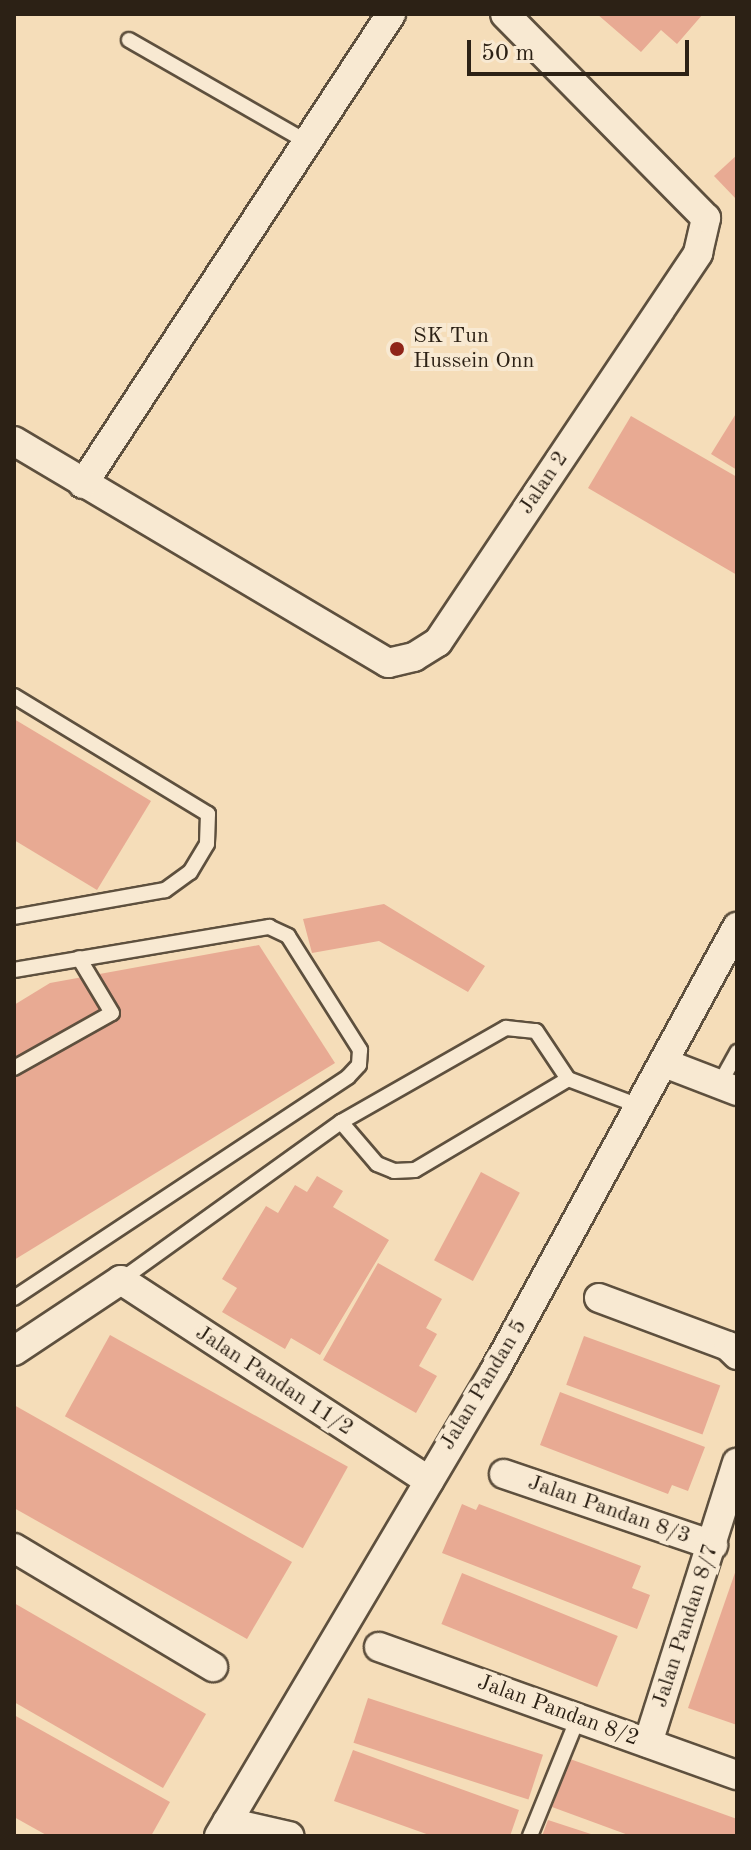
<!DOCTYPE html>
<html>
<head>
<meta charset="utf-8">
<style>
	body { margin:0 }
	#map { position:relative; width:751px; height:1850px; overflow:hidden; background:#f5ddb9; font-family:"Old Standard TT",serif }
	div>[style] { position:absolute }
	[style*='--x'] { left:calc(var(--x)*1px); top:calc(var(--y)*1px); width:calc(var(--w)*1px); rotate:calc(var(--a)*1deg) }
	.building>* { inset:0; background:#e8aa93; transform-origin:0 0 }
	.roads { filter:drop-shadow(2px 0 #5e503e) drop-shadow(-2px 0 #5e503e) drop-shadow(0 2px #5e503e) drop-shadow(0 -2px #5e503e) }
	.service>* { height:14px; margin:-7px; padding:0 7px; transform-origin:7px; border-radius:7px; background:#f8e9d2 }
	.minor>* { height:28px; margin:-14px; padding:0 14px; transform-origin:14px; border-radius:14px; background:#f8e9d2 }
	.dots>* { width:22px; height:22px; translate:-50% -50%; box-sizing:border-box; border:4px solid #f8e9d2; border-radius:50% }
	span { translate:-50% -50%; white-space:nowrap; text-align:center; line-height:1.15; -webkit-text-stroke:8px #f8e9d2; paint-order:stroke }
	.poi-label { font-size:22px; color:#2c2115 }
	.left { translate:0 -50%; text-align:left }
	.street-label { font-size:22px; color:#2c2115 }
	.frame { position:absolute; inset:0; border:16px solid #2c2115; pointer-events:none }
	.scale { position:absolute; left:467px; top:40px; width:222px; height:36px; box-sizing:border-box; border:4px solid #2c2115; border-top:0; padding-left:10px; font-size:24px; line-height:28px; white-space:nowrap; color:#2c2115; -webkit-text-stroke:6px #f8e9d2; paint-order:stroke }
</style>
</head>
<body>
<div id="map">
	<div class="building">
		<div style="clip-path:polygon(597px 14px,703px 14px,677px 44px,661px 30px,641px 52px)"></div>
		<div style="clip-path:polygon(737px 155px,737px 200px,714px 176px)"></div>
		<div style="clip-path:polygon(737px 412px,737px 470px,711px 454px)"></div>
		<div style="clip-path:polygon(631px 416px,737px 477px,737px 575px,588px 488px)"></div>
		<div style="clip-path:polygon(14px 719px,151px 801px,97px 890px,14px 840px)"></div>
		<div style="clip-path:polygon(384px 904px,485px 966px,468px 992px,379px 941px,312px 953px,303px 919px)"></div>
		<div style="clip-path:polygon(259px 945px,335px 1063px,14px 1260px,14px 1005px,50px 983px)"></div>
		<div style="left:481px;top:1172px;width:44px;height:100px;rotate:28deg"></div>
		<div style="clip-path:polygon(317px 1176px,343px 1191px,333px 1207px,389px 1240px,320px 1355px,291px 1338px,285px 1349px,222px 1312px,237px 1288px,222px 1279px,266px 1206px,278px 1213px,295px 1185px,307px 1192px)"></div>
		<div style="clip-path:polygon(378px 1263px,442px 1299px,426px 1328px,437px 1334px,419px 1366px,437px 1376px,416px 1413px,323px 1360px)"></div>
		<div style="left:110px;top:1335px;width:272px;height:93px;rotate:29deg"></div>
		<div style="left:584px;top:1336px;width:145px;height:52px;rotate:20deg"></div>
		<div style="clip-path:polygon(560px 1392px,705px 1447px,688px 1491px,672px 1485px,668px 1494px,540px 1445px)"></div>
		<div style="clip-path:polygon(14px 1405px,292px 1562px,247px 1639px,14px 1508px)"></div>
		<div style="clip-path:polygon(462px 1504px,476px 1510px,479px 1504px,641px 1566px,632px 1588px,650px 1595px,637px 1629px,442px 1553px)"></div>
		<div style="clip-path:polygon(737px 1567px,737px 1725px,688px 1708px)"></div>
		<div style="left:462px;top:1573px;width:168px;height:55px;rotate:22deg"></div>
		<div style="clip-path:polygon(14px 1603px,206px 1714px,163px 1788px,14px 1702px)"></div>
		<div style="left:368px;top:1698px;width:184px;height:47px;rotate:18deg"></div>
		<div style="clip-path:polygon(14px 1715px,170px 1802px,151px 1836px,48px 1836px,14px 1817px)"></div>
		<div style="clip-path:polygon(353px 1750px,519px 1810px,510px 1836px,432px 1836px,334px 1801px)"></div>
		<div style="clip-path:polygon(570px 1759px,737px 1819px,737px 1836px,631px 1836px,552px 1807px)"></div>
		<div style="clip-path:polygon(548px 1820px,594px 1835px,594px 1836px,542px 1836px)"></div>
	</div>
	<div class="roads">
		<div class="service">
			<div style="--x:129;--y:40;--w:205;--a:29.8"></div>
			<div style="--x:14;--y:696;--w:227;--a:31.3"></div>
			<div style="--x:208;--y:814;--w:30;--a:92"></div>
			<div style="--x:207;--y:844;--w:33;--a:121"></div>
			<div style="--x:190;--y:872;--w:31;--a:144"></div>
			<div style="--x:165;--y:890;--w:153;--a:169.9"></div>
			<div style="--x:14;--y:970;--w:259;--a:-9.6"></div>
			<div style="--x:269;--y:927;--w:21;--a:25"></div>
			<div style="--x:288;--y:936;--w:135;--a:57.7"></div>
			<div style="--x:360;--y:1050;--w:15;--a:94"></div>
			<div style="--x:359;--y:1065;--w:16;--a:133"></div>
			<div style="--x:348;--y:1077;--w:400;--a:146.5"></div>
			<div style="--x:14;--y:1068;--w:112;--a:-29.3"></div>
			<div style="--x:112;--y:1013;--w:64;--a:-121"></div>
			<div style="--x:719;--y:1085;--w:38;--a:-61"></div>
			<div style="--x:341;--y:1122;--w:55;--a:49.4"></div>
			<div style="--x:377;--y:1164;--w:18;--a:22"></div>
			<div style="--x:394;--y:1171;--w:21;--a:-3"></div>
			<div style="--x:415;--y:1170;--w:178;--a:-30.7"></div>
			<div style="--x:568;--y:1079;--w:79;--a:20.7"></div>
			<div style="--x:121;--y:1280;--w:271;--a:-35.7"></div>
			<div style="--x:341;--y:1122;--w:190;--a:-29.7"></div>
			<div style="--x:506;--y:1028;--w:30;--a:6"></div>
			<div style="--x:536;--y:1031;--w:58;--a:56.3"></div>
			<div style="--x:530;--y:1836;--w:127;--a:-67.9"></div>
		</div>
		<div class="minor">
			<div style="--x:14;--y:441;--w:435;--a:30.7"></div>
			<div style="--x:388;--y:663;--w:27;--a:-13"></div>
			<div style="--x:414;--y:657;--w:28;--a:-32"></div>
			<div style="--x:438;--y:642;--w:468;--a:-56.2"></div>
			<div style="--x:698;--y:253;--w:36;--a:-77"></div>
			<div style="--x:706;--y:218;--w:286;--a:-134.6"></div>
			<div style="--x:83;--y:484;--w:562;--a:-56.76"></div>
			<div style="--x:667;--y:1064;--w:75;--a:21.1"></div>
			<div style="--x:599;--y:1298;--w:138;--a:20.4"></div>
			<div style="--x:728;--y:1346;--w:13;--a:45"></div>
			<div style="--x:14;--y:1351;--w:128;--a:-33.6"></div>
			<div style="--x:121;--y:1280;--w:368;--a:33.1"></div>
			<div style="--x:504;--y:1474;--w:221;--a:18.8"></div>
			<div style="--x:14;--y:1548;--w:232;--a:30.9"></div>
			<div style="--x:379;--y:1647;--w:380;--a:19.7"></div>
			<div style="--x:648;--y:1743;--w:294;--a:-72.4"></div>
			<div style="--x:227;--y:1822;--w:64;--a:12.7"></div>
			<div style="--x:219;--y:1836;--w:542;--a:-59.36"></div>
			<div style="--x:495;--y:1370;--w:505;--a:-61.35"></div>
		</div>
	</div>
	<div class="dots">
		<div style="left:397px;top:349px;background:#8f2418"></div>
	</div>
	<div class="poi-label">
		<span class="left" style="left:413px;top:349px">SK Tun<br>Hussein Onn</span>
	</div>
	<div class="street-label">
		<span style="left:544px;top:483px;rotate:-56deg">Jalan 2</span>
		<span style="left:274px;top:1381px;rotate:33deg">Jalan Pandan 11/2</span>
		<span style="left:484px;top:1385px;rotate:-59deg">Jalan Pandan 5</span>
		<span style="left:609px;top:1510px;rotate:19deg">Jalan Pandan 8/3</span>
		<span style="left:686px;top:1626px;rotate:-72deg">Jalan Pandan 8/7</span>
		<span style="left:558px;top:1711px;rotate:20deg">Jalan Pandan 8/2</span>
	</div>
	<div class="frame"></div>
	<div class="scale">50 m</div>
</div>
</body>
</html>
